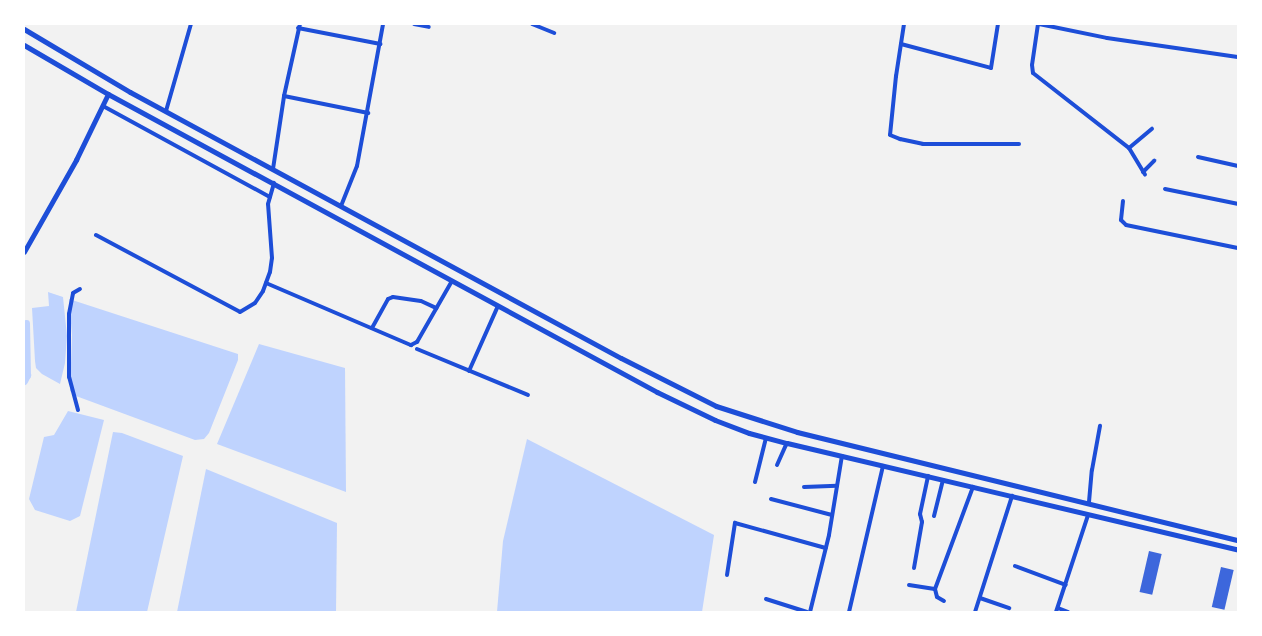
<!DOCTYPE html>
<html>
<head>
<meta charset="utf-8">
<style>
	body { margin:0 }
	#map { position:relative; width:1262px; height:636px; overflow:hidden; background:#f2f2f2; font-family:Inter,sans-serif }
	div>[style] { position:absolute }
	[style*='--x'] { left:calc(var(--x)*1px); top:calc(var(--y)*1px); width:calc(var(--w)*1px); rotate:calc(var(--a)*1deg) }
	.water>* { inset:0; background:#bfd3fe }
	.canal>* { height:7px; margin:-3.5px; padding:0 3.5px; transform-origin:3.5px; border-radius:3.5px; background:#bfd3fe }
	.building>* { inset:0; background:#3d67dc; transform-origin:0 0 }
	.minor>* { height:4px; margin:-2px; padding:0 2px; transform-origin:2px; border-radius:2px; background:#1d4ed8 }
	.tertiary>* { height:4.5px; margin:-2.25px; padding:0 2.25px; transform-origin:2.25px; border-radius:2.25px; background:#1d4ed8 }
	.secondary>* { height:5px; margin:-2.5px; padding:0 2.5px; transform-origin:2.5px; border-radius:2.5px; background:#1d4ed8 }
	span { translate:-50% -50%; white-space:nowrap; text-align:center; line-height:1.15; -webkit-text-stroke:5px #fff; paint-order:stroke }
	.frame { position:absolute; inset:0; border:25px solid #fff; pointer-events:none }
</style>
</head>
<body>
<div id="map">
	<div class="water">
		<div style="clip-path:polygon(48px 292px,63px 297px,67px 336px,65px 363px,60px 384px,42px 374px,36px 368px,35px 361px,32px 308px,49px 306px)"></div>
		<div style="clip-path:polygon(69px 299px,238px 354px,238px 360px,209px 433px,204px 439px,195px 440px,76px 396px,70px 391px,72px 335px)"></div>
		<div style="clip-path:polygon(259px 344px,345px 368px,346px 492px,217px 444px)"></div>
		<div style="clip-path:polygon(68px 411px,104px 420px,80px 516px,70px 521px,35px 510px,29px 499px,44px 437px,54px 435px)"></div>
		<div style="clip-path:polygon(113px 432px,122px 433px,183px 456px,147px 612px,76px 612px)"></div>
		<div style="clip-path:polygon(527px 439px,714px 535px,702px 612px,497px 612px,503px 541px)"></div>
		<div style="clip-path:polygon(206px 469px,337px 523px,336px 612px,177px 612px)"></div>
	</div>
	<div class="canal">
		<div style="--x:24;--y:381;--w:7;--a:-63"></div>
		<div style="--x:27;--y:375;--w:52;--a:-91.1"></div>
	</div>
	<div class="building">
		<div style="left:1149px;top:551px;width:13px;height:42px;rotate:13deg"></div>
		<div style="left:1221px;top:567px;width:13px;height:41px;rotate:13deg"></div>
	</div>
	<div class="minor">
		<div style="--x:414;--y:24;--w:15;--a:11"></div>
		<div style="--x:532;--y:24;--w:24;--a:22"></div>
		<div style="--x:904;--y:24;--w:53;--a:98.7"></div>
		<div style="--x:896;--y:76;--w:59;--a:95.8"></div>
		<div style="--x:890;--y:135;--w:11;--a:22"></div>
		<div style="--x:900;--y:139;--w:24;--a:12"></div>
		<div style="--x:923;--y:144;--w:96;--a:0"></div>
		<div style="--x:1038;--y:24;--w:41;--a:98.3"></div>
		<div style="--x:1032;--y:65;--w:8;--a:83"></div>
		<div style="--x:1033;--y:73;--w:122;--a:38"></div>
		<div style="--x:1129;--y:148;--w:31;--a:59"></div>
		<div style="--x:1039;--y:24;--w:69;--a:11.6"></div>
		<div style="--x:1107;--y:38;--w:132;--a:8.3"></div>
		<div style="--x:298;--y:28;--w:84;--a:11"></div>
		<div style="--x:901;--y:44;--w:93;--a:14.9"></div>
		<div style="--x:991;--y:68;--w:45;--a:-81"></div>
		<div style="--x:284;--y:96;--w:86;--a:11.4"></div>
		<div style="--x:103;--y:106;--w:190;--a:28.6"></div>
		<div style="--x:166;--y:111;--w:91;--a:-74"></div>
		<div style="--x:1129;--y:148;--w:30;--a:-40"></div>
		<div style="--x:1198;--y:157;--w:41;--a:12.7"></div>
		<div style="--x:273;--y:169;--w:74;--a:-81.4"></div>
		<div style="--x:284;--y:96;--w:74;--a:-77.5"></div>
		<div style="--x:1143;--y:172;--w:16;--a:-45"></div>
		<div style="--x:1165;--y:189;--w:75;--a:11.6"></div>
		<div style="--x:1123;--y:201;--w:19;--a:96"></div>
		<div style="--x:1121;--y:220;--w:7;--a:45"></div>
		<div style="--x:1126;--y:225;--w:114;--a:11.6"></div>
		<div style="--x:341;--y:206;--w:43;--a:-68.2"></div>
		<div style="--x:357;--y:166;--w:144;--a:-79.6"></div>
		<div style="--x:96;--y:235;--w:163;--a:28.1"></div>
		<div style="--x:240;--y:312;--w:17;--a:-31"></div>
		<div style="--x:255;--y:303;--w:14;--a:-56"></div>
		<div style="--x:263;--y:291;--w:20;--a:-70"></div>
		<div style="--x:270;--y:272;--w:14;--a:-82"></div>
		<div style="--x:272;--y:258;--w:54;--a:-94.2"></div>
		<div style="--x:268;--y:204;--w:22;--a:-74"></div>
		<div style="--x:266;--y:283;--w:158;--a:23.2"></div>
		<div style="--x:411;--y:345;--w:7;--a:-27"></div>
		<div style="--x:417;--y:342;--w:70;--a:-60.2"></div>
		<div style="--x:372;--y:328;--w:33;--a:-61"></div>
		<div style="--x:388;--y:299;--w:5;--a:-22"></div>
		<div style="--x:393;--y:297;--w:28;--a:8"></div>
		<div style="--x:421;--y:301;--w:17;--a:25"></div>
		<div style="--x:417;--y:349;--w:120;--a:22.5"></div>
		<div style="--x:469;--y:371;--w:71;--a:-66"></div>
		<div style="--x:78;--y:410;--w:34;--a:-105"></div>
		<div style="--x:69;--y:377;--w:63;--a:-90"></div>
		<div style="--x:69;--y:314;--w:21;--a:-79"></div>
		<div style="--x:73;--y:293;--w:8;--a:-30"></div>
		<div style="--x:777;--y:465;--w:24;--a:-66"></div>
		<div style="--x:755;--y:482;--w:45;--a:-76"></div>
		<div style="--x:804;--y:487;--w:33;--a:-2"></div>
		<div style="--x:771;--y:499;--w:63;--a:14.7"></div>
		<div style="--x:1089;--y:502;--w:32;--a:-85"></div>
		<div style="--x:1092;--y:470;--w:45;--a:-79.7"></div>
		<div style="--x:934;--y:516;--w:37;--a:-76"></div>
		<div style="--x:1015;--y:566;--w:54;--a:20.4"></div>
		<div style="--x:914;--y:568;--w:47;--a:-80.1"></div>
		<div style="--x:922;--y:522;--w:8;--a:-104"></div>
		<div style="--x:920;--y:514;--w:39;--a:-78"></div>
		<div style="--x:727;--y:575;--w:53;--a:-81.3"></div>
		<div style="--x:735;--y:523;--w:94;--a:15.4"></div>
		<div style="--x:909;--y:585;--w:26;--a:9"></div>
		<div style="--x:935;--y:589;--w:109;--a:-69.6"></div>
		<div style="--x:935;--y:589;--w:8;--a:76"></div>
		<div style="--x:937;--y:597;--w:8;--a:30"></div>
		<div style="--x:980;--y:598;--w:31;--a:19"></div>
		<div style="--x:766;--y:599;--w:43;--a:17.6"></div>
		<div style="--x:1058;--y:608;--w:11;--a:22"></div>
		<div style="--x:810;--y:612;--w:79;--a:-76.1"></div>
		<div style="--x:829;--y:535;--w:80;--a:-80.7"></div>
		<div style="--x:849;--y:612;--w:150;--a:-76.9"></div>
		<div style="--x:975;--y:612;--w:122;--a:-72.3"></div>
		<div style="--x:1056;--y:612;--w:102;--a:-71.7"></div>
	</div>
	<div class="tertiary">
		<div style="--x:24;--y:252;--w:106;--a:-60.5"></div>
		<div style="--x:76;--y:160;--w:73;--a:-64.1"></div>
	</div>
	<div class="secondary">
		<div style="--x:24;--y:29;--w:123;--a:30.7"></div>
		<div style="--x:130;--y:92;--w:558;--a:28.45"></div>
		<div style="--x:621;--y:358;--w:106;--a:26.8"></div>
		<div style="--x:716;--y:406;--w:85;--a:17.8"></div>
		<div style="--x:797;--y:432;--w:454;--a:13.8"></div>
		<div style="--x:24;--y:45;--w:97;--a:30.3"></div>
		<div style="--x:108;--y:94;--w:625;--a:28.49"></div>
		<div style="--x:657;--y:392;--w:64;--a:25.8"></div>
		<div style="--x:715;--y:420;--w:36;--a:21"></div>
		<div style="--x:749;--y:433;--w:39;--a:15"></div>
		<div style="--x:787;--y:443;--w:464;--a:13.3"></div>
	</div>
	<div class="frame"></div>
</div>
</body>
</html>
